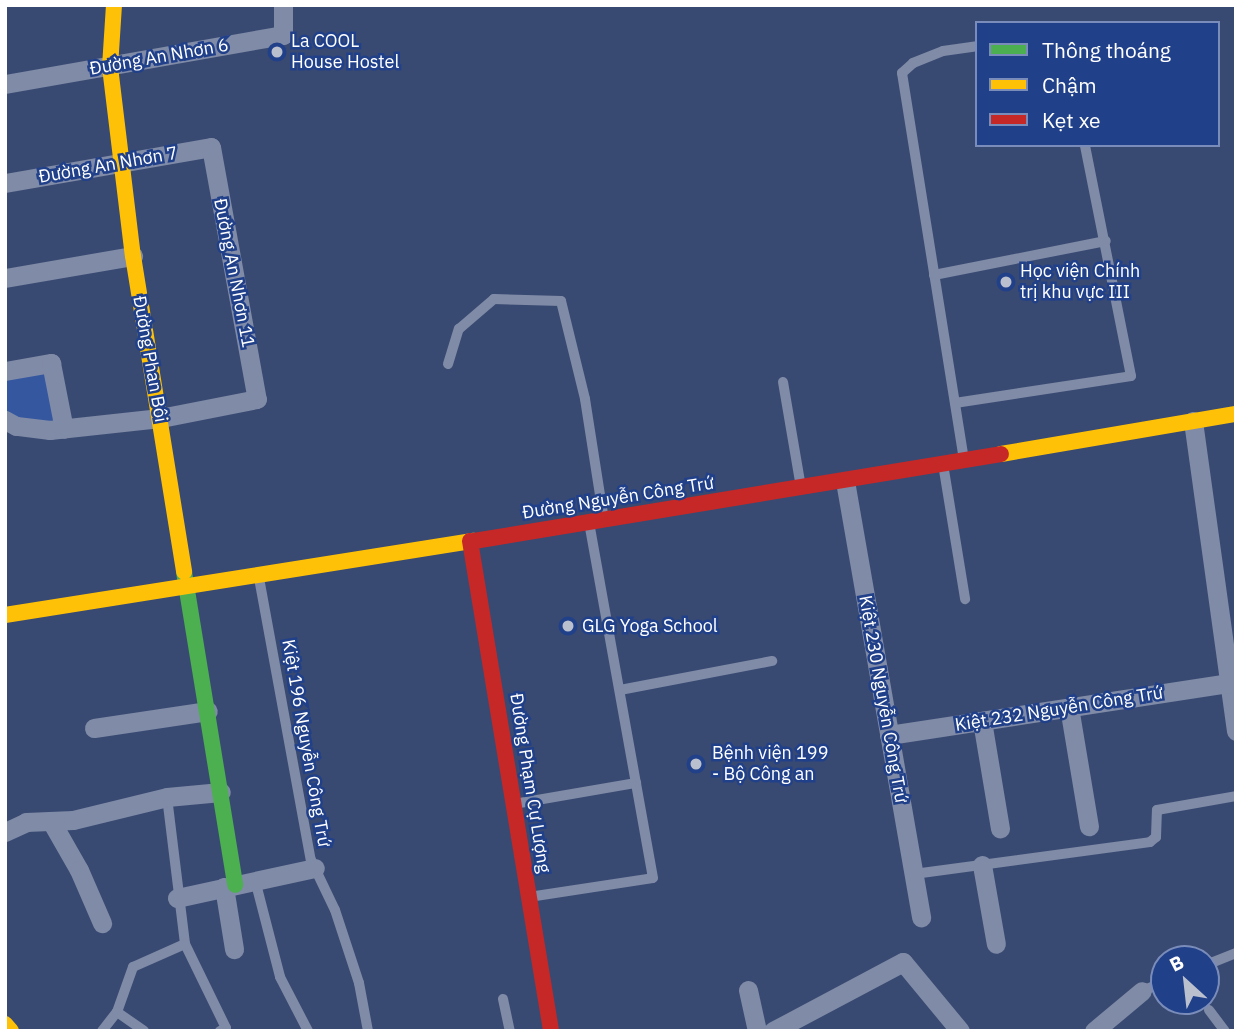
<!DOCTYPE html>
<html>
<head>
<meta charset="utf-8">
<style>
	body { margin:0 }
	#map { position:relative; width:1241px; height:1036px; overflow:hidden; background:#394a72; font-family:"IBM Plex Sans",sans-serif }
	div>[style] { position:absolute }
	[style*='--x'] { left:calc(var(--x)*1px); top:calc(var(--y)*1px); width:calc(var(--w)*1px); rotate:calc(var(--a)*1deg) }
	.green>* { inset:0; background:#3557a0 }
	.lane>* { height:10px; margin:-5px; padding:0 5px; transform-origin:5px; border-radius:5px; background:#808ba7 }
	.street>* { height:19px; margin:-9.5px; padding:0 9.5px; transform-origin:9.5px; border-radius:9.5px; background:#808ba7 }
	.fast>* { height:16px; margin:-8px; padding:0 8px; transform-origin:8px; border-radius:8px; background:#4caf50 }
	.slow>* { height:16px; margin:-8px; padding:0 8px; transform-origin:8px; border-radius:8px; background:#ffc107 }
	.jam>* { height:16px; margin:-8px; padding:0 8px; transform-origin:8px; border-radius:8px; background:#c62828 }
	.dots>* { width:19px; height:19px; translate:-50% -50%; box-sizing:border-box; border:4px solid #21408a; border-radius:50% }
	span { translate:-50% -50%; white-space:nowrap; text-align:center; line-height:1.15; -webkit-text-stroke:5px #21408a; paint-order:stroke }
	.poi-label { font-size:18px; color:#fff }
	.left { translate:0 -50%; text-align:left }
	.street-label { font-size:18px; color:#fff }
	.frame { position:absolute; inset:0; border:7px solid #fff; pointer-events:none }
	.legend { position:absolute; left:975px; top:21px; width:245px; height:126px; box-sizing:border-box; background:#21408a; border:2px solid #7a8cb9; margin:0; padding:9px 12px; list-style:none; font-size:21px; color:#fff }
	.legend li { display:flex; align-items:center; gap:14px; height:35px }
	.legend b { width:35px; border:2px solid #7a8cb9 }
	.north { position:absolute; left:1150px; top:945px; width:70px; height:70px; box-sizing:border-box; background:#21408a; border:2px solid #7a8cb9; border-radius:50%; rotate:333deg; font-size:19px; font-weight:700; line-height:28px; text-align:center; color:#fff }
	.north::after { content:''; display:block; margin:auto; width:24px; height:32px; background:#bac0ce; clip-path:polygon(50% 0,100% 100%,50% 72%,0 100%) }
</style>
</head>
<body>
<div id="map">
	<div class="green">
		<div style="clip-path:polygon(49px 367px,60px 426px,5px 416px,5px 374px)"></div>
	</div>
	<div class="lane">
		<div style="--x:934;--y:275;--w:175;--a:-11.2"></div>
		<div style="--x:448;--y:364;--w:37;--a:-73"></div>
		<div style="--x:459;--y:329;--w:46;--a:-40.6"></div>
		<div style="--x:494;--y:299;--w:67;--a:1.7"></div>
		<div style="--x:561;--y:301;--w:101;--a:76.2"></div>
		<div style="--x:585;--y:399;--w:122;--a:81.1"></div>
		<div style="--x:783;--y:382;--w:107;--a:80.3"></div>
		<div style="--x:955;--y:403;--w:178;--a:-8.7"></div>
		<div style="--x:1131;--y:376;--w:236;--a:-101.3"></div>
		<div style="--x:964;--y:460;--w:392;--a:-99.1"></div>
		<div style="--x:902;--y:73;--w:15;--a:-42"></div>
		<div style="--x:913;--y:63;--w:32;--a:-22"></div>
		<div style="--x:943;--y:51;--w:34;--a:-8"></div>
		<div style="--x:943;--y:464;--w:137;--a:80.7"></div>
		<div style="--x:259;--y:578;--w:287;--a:79.6"></div>
		<div style="--x:311;--y:860;--w:55;--a:64.4"></div>
		<div style="--x:335;--y:910;--w:77;--a:71.8"></div>
		<div style="--x:359;--y:983;--w:49;--a:79.4"></div>
		<div style="--x:620;--y:690;--w:155;--a:-10.8"></div>
		<div style="--x:167;--y:797;--w:148;--a:83"></div>
		<div style="--x:185;--y:944;--w:93;--a:64"></div>
		<div style="--x:226;--y:1028;--w:7;--a:153"></div>
		<div style="--x:514;--y:804;--w:124;--a:-9.8"></div>
		<div style="--x:914;--y:874;--w:238;--a:-7.7"></div>
		<div style="--x:1150;--y:842;--w:8;--a:-40"></div>
		<div style="--x:1156;--y:837;--w:27;--a:-88"></div>
		<div style="--x:1157;--y:810;--w:80;--a:-10"></div>
		<div style="--x:255;--y:880;--w:100;--a:75.5"></div>
		<div style="--x:280;--y:977;--w:61;--a:62.6"></div>
		<div style="--x:529;--y:897;--w:125;--a:-8.7"></div>
		<div style="--x:653;--y:878;--w:360;--a:-100.2"></div>
		<div style="--x:1206;--y:965;--w:32;--a:-22"></div>
		<div style="--x:1142;--y:991;--w:24;--a:-22"></div>
		<div style="--x:503;--y:999;--w:33;--a:78"></div>
		<div style="--x:1209;--y:1010;--w:26;--a:53"></div>
		<div style="--x:117;--y:1012;--w:48;--a:-70.4"></div>
		<div style="--x:133;--y:967;--w:57;--a:-23.9"></div>
		<div style="--x:102;--y:1031;--w:24;--a:-52"></div>
		<div style="--x:117;--y:1012;--w:33;--a:35"></div>
	</div>
	<div class="street">
		<div style="--x:5;--y:84;--w:282;--a:-10"></div>
		<div style="--x:283;--y:35;--w:30;--a:-90"></div>
		<div style="--x:5;--y:183;--w:209;--a:-9.9"></div>
		<div style="--x:211;--y:147;--w:256;--a:79.7"></div>
		<div style="--x:257;--y:399;--w:99;--a:168.9"></div>
		<div style="--x:160;--y:418;--w:111;--a:173.8"></div>
		<div style="--x:50;--y:430;--w:34;--a:-173"></div>
		<div style="--x:16;--y:426;--w:13;--a:-151"></div>
		<div style="--x:5;--y:278;--w:130;--a:-9.8"></div>
		<div style="--x:5;--y:371;--w:47;--a:-9.9"></div>
		<div style="--x:51;--y:363;--w:67;--a:78.9"></div>
		<div style="--x:1193;--y:421;--w:313;--a:82.1"></div>
		<div style="--x:845;--y:481;--w:443;--a:80.1"></div>
		<div style="--x:1069;--y:707;--w:121;--a:80.5"></div>
		<div style="--x:982;--y:721;--w:109;--a:80.5"></div>
		<div style="--x:94;--y:728;--w:115;--a:-8.5"></div>
		<div style="--x:889;--y:735;--w:351;--a:-8.7"></div>
		<div style="--x:51;--y:821;--w:56;--a:60.3"></div>
		<div style="--x:79;--y:870;--w:58;--a:66.5"></div>
		<div style="--x:5;--y:832;--w:23;--a:-25"></div>
		<div style="--x:26;--y:822;--w:47;--a:-2.4"></div>
		<div style="--x:73;--y:820;--w:97;--a:-13.7"></div>
		<div style="--x:167;--y:797;--w:54;--a:-5.3"></div>
		<div style="--x:982;--y:865;--w:80;--a:80"></div>
		<div style="--x:224;--y:887;--w:63;--a:80.8"></div>
		<div style="--x:177;--y:898;--w:141;--a:-12.3"></div>
		<div style="--x:748;--y:990;--w:42;--a:77.6"></div>
		<div style="--x:773;--y:1031;--w:147;--a:-28"></div>
		<div style="--x:903;--y:962;--w:89;--a:50.4"></div>
		<div style="--x:1094;--y:1031;--w:62;--a:-39.8"></div>
	</div>
	<div class="fast">
		<div style="--x:184;--y:572;--w:317;--a:80.7"></div>
	</div>
	<div class="slow">
		<div style="--x:114;--y:5;--w:62;--a:93.7"></div>
		<div style="--x:110;--y:67;--w:190;--a:83.1"></div>
		<div style="--x:133;--y:256;--w:320;--a:80.8"></div>
		<div style="--x:1001;--y:454;--w:238;--a:-9.7"></div>
		<div style="--x:5;--y:615;--w:475;--a:-9"></div>
		<div style="--x:5;--y:1024;--w:9;--a:49"></div>
	</div>
	<div class="jam">
		<div style="--x:470;--y:541;--w:497;--a:80.6"></div>
		<div style="--x:474;--y:541;--w:534;--a:-9.37"></div>
	</div>
	<div class="dots">
		<div style="left:277px;top:52px;background:#bac0ce"></div>
		<div style="left:1006px;top:282px;background:#bac0ce"></div>
		<div style="left:568px;top:626px;background:#bac0ce"></div>
		<div style="left:696px;top:764px;background:#bac0ce"></div>
	</div>
	<div class="poi-label">
		<span class="left" style="left:291px;top:52px">La COOL<br>House Hostel</span>
		<span class="left" style="left:1020px;top:282px">Học viện Chính<br>trị khu vực III</span>
		<span class="left" style="left:582px;top:626px">GLG Yoga School</span>
		<span class="left" style="left:712px;top:764px">Bệnh viện 199<br>- Bộ Công an</span>
	</div>
	<div class="street-label">
		<span style="left:159px;top:57px;rotate:-10deg">Đường An Nhơn 6</span>
		<span style="left:108px;top:165px;rotate:-10deg">Đường An Nhơn 7</span>
		<span style="left:234px;top:273px;rotate:79deg">Đường An Nhơn 11</span>
		<span style="left:150px;top:359px;rotate:80deg">Đường Phan Bôi</span>
		<span style="left:618px;top:498px;rotate:-9deg">Đường Nguyễn Công Trứ</span>
		<span style="left:883px;top:699px;rotate:80deg">Kiệt 230 Nguyễn Công Trứ</span>
		<span style="left:1059px;top:709px;rotate:-9deg">Kiệt 232 Nguyễn Công Trứ</span>
		<span style="left:306px;top:743px;rotate:80deg">Kiệt 196 Nguyễn Công Trứ</span>
		<span style="left:530px;top:783px;rotate:81deg">Đường Phạm Cự Lượng</span>
	</div>
	<div class="frame"></div>
	<ul class="legend">
	<li><b style="height:9px;background:#4caf50"></b>Thông thoáng</li>
	<li><b style="height:9px;background:#ffc107"></b>Chậm</li>
	<li><b style="height:9px;background:#c62828"></b>Kẹt xe</li>
	</ul>
	<div class="north">B</div>
</div>
</body>
</html>
